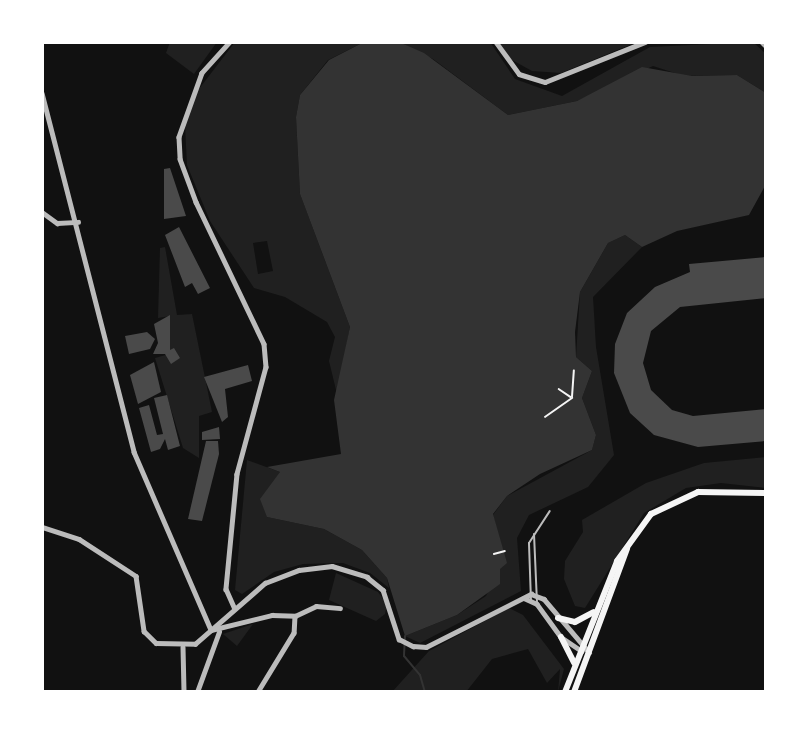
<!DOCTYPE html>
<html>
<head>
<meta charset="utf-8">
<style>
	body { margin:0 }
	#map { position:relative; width:808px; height:734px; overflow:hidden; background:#111; font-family:Cabin,sans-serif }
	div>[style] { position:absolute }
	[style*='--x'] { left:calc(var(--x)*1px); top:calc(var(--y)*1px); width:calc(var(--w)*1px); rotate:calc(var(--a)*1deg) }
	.green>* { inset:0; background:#202020 }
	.water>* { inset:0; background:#333 }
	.stream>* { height:2px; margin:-1px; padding:0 1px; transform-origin:1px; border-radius:1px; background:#333 }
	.building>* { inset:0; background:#4a4a4a }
	.path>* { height:1.5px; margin:-0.75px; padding:0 0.75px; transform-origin:0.75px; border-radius:0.75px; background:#f5f5f5 }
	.service>* { height:2px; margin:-1px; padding:0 1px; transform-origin:1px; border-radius:1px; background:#bcbcbc }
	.minor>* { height:4.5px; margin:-2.25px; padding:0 2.25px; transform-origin:2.25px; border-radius:2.25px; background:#bcbcbc }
	.secondary>* { height:6px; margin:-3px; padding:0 3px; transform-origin:3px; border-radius:3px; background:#f5f5f5 }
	span { translate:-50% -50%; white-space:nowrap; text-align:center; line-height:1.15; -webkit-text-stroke:6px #fff; paint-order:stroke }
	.frame { position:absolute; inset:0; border:44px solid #fff; pointer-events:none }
</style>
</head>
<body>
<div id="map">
	<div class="green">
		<div style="clip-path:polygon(170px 42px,217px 42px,194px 74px,166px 53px)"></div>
		<div style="clip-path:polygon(evenodd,235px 42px,364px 42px,328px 60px,300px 95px,296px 117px,300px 194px,350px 327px,337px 394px,329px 361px,335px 337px,327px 322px,285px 297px,254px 288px,210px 221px,187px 165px,185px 125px,192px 98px,235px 42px,267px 241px,273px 271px,258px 274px,253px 243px,267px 241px)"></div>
		<div style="clip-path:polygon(399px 42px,490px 42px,515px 79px,562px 96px,650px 47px,753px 42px,766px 54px,766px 93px,737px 75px,684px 76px,653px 66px,577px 101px,508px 115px,433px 59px)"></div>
		<div style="clip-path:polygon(500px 42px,637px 42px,561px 73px,532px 71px,503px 55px)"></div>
		<div style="clip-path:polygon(625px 235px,642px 247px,593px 297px,596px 347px,614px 455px,588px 487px,529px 515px,517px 538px,521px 591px,420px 643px,405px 636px,457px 615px,486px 596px,504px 558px,493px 515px,507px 496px,592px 450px,596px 435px,582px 398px,592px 371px,576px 357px,580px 292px,608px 243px)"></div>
		<div style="clip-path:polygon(165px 247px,177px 315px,192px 314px,212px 412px,199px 416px,199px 458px,183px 448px,155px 358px,169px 354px,170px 316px,158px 318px,160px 248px)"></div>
		<div style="clip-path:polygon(766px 457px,766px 488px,721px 483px,686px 488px,644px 513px,585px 608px,575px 606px,564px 579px,565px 561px,583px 532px,582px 520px,646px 483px,704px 463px)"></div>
		<div style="clip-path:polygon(247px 460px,280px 472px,267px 517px,324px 529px,362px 550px,387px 578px,389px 588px,370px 573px,343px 563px,303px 564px,274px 572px,242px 594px,235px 590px)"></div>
		<div style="clip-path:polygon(336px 573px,378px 592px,387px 604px,385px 614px,376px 621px,329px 600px)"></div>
		<div style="clip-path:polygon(509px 608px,523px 615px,564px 669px,558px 692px,560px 669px,547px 683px,528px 649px,492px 659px,466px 692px,392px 692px,429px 651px)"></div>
		<div style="clip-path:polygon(253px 624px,237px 646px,223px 634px)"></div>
	</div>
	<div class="water">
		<div style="clip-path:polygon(364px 42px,399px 42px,424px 53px,508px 115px,577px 101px,642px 67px,692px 76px,737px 75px,766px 93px,766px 184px,749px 215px,677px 231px,642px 247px,625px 235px,608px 243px,580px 292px,575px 332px,576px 357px,592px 371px,582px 398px,596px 435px,592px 450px,540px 474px,507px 496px,493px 514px,507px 563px,500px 569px,500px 584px,457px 615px,405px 636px,387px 578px,362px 550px,324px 529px,267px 517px,260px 499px,280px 472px,267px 467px,341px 454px,334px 400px,350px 327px,300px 194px,296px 117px,300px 95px,329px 60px)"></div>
	</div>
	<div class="stream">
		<div style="--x:405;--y:636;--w:20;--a:93"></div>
		<div style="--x:404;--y:656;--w:25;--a:50"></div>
		<div style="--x:420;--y:675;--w:18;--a:74"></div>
	</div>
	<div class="building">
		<div style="clip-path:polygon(170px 168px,186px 216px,164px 219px,164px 169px)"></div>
		<div style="clip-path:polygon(179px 227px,210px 288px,198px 294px,192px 283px,185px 287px,165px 235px)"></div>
		<div style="clip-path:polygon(766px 257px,766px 298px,680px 307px,651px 331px,643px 363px,651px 390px,672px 410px,693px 416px,766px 409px,766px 441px,698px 447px,654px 435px,630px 413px,614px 373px,615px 344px,627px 313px,655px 287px,690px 272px,689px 264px)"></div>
		<div style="clip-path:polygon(170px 315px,170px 350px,174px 348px,180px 358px,171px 364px,165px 354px,153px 354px,158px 343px,154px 324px)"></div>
		<div style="clip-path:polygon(147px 332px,155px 339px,150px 349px,129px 354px,125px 336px)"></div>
		<div style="clip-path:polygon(154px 362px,161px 392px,138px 404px,130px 375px)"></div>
		<div style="clip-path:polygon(248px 365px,252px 381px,225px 389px,228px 417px,222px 422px,204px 377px)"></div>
		<div style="clip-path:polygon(167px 395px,180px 446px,168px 450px,165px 439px,160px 449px,151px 452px,139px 408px,149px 405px,157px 435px,163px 434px,154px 398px)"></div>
		<div style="clip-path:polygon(219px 427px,220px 439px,202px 440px,202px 432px)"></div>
		<div style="clip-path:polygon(206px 441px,218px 441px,219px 454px,202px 521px,188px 519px)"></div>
	</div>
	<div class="path">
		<div style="--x:559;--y:389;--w:14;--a:34"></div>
		<div style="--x:572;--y:397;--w:26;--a:-86"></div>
		<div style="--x:545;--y:417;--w:33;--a:-35"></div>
		<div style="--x:494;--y:554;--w:11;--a:-15"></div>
	</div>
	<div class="service">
		<div style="--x:534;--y:534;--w:69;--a:87.5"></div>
		<div style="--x:531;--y:601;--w:58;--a:-92"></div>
		<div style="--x:529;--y:543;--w:38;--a:-57"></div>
	</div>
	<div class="minor">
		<div style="--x:230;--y:42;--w:42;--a:132.1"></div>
		<div style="--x:202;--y:73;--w:68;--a:109.8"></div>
		<div style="--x:179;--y:137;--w:22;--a:87"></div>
		<div style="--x:180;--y:159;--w:46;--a:69.6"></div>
		<div style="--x:196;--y:202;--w:157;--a:64.4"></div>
		<div style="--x:264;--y:344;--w:23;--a:85"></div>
		<div style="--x:266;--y:367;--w:111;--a:105.2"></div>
		<div style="--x:237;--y:474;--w:116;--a:95.5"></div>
		<div style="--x:226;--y:589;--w:20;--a:66"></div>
		<div style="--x:496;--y:42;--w:39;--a:54"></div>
		<div style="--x:519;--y:74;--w:27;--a:17"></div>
		<div style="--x:545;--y:82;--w:108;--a:-21.8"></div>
		<div style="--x:762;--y:42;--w:6;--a:45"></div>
		<div style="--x:42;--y:93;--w:371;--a:75.6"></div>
		<div style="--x:134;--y:452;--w:194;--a:66.6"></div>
		<div style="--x:42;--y:212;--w:19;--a:36"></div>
		<div style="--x:57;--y:223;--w:21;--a:-3"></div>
		<div style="--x:42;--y:527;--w:39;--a:18"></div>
		<div style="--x:79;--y:539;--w:68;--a:33"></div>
		<div style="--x:136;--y:576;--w:56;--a:81.7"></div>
		<div style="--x:144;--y:631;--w:17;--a:45"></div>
		<div style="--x:156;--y:643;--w:39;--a:1"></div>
		<div style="--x:195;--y:644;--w:93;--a:-41.1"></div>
		<div style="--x:265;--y:583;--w:36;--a:-21"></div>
		<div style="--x:299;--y:570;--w:33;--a:-7"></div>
		<div style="--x:332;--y:566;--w:37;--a:17"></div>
		<div style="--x:367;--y:577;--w:21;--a:39"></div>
		<div style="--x:383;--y:590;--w:52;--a:71.9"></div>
		<div style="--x:399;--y:639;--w:16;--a:27"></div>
		<div style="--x:413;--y:646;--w:13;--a:4"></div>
		<div style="--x:426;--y:647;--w:118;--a:-26.8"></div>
		<div style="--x:531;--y:594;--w:14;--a:21"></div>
		<div style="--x:544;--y:599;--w:70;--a:49.7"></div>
		<div style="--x:524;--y:598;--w:14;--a:25"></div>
		<div style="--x:537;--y:604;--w:41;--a:54"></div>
		<div style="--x:561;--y:637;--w:25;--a:34"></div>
		<div style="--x:295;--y:616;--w:23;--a:-25"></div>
		<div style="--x:316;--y:606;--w:24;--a:5"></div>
		<div style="--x:211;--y:630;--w:63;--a:-13.8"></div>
		<div style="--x:272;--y:615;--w:23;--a:2"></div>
		<div style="--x:295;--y:616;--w:17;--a:93"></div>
		<div style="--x:294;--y:633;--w:69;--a:121.4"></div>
		<div style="--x:183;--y:647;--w:45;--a:88.7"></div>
		<div style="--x:197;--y:692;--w:64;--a:-69.9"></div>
	</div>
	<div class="secondary">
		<div style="--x:558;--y:618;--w:17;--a:13"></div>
		<div style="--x:575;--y:622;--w:21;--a:-28"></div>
		<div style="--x:561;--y:637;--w:29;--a:63"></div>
		<div style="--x:565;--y:692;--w:141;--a:-68.3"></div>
		<div style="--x:617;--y:561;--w:58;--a:-54.1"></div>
		<div style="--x:651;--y:514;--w:52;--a:-25.1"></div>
		<div style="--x:698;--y:492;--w:68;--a:0.8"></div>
		<div style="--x:574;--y:692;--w:153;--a:-69.7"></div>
	</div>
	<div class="frame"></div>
</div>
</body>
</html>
